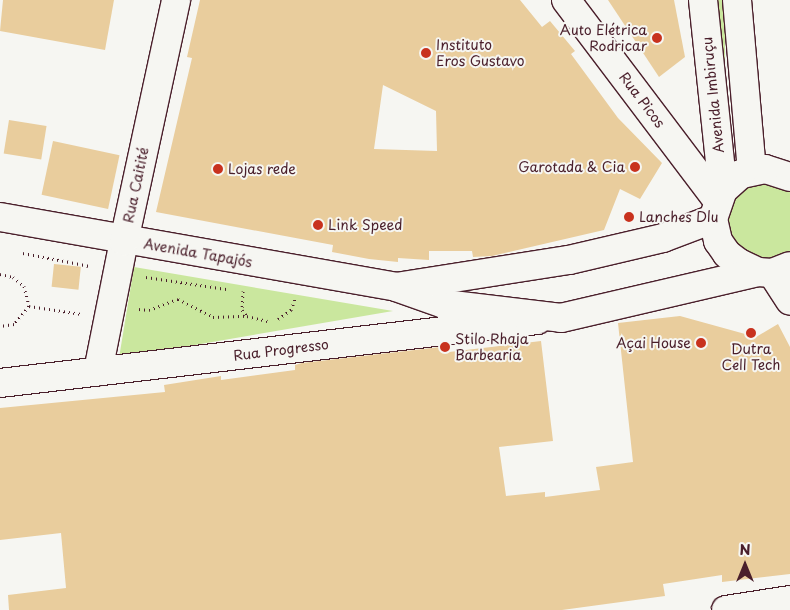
<!DOCTYPE html>
<html>
<head>
<meta charset="utf-8">
<style>
	body { margin:0 }
	#map { position:relative; width:790px; height:610px; overflow:hidden; background:#f6f6f2; font-family:"Playpen Sans",sans-serif }
	div>[style] { position:absolute }
	[style*='--x'] { left:calc(var(--x)*1px); top:calc(var(--y)*1px); width:calc(var(--w)*1px); rotate:calc(var(--a)*1deg) }
	.green>* { inset:0; background:#cae79e; transform-origin:0 0 }
	.building>* { inset:0; background:#e9cd9d; transform-origin:0 0 }
	.path>* { height:3px; margin-top:-1.5px; transform-origin:0; background:repeating-linear-gradient(90deg,#4a1f2b 0 1px,transparent 0 5px) }
	.roads { filter:drop-shadow(1px 0 #4a1f2b) drop-shadow(-1px 0 #4a1f2b) drop-shadow(0 1px #4a1f2b) drop-shadow(0 -1px #4a1f2b) }
	.street>* { height:28px; margin:-14px; padding:0 14px; transform-origin:14px; border-radius:14px; background:#f6f6f2 }
	.secondary>* { height:28px; margin:-14px; padding:0 14px; transform-origin:14px; border-radius:14px; background:#f6f6f2 }
	.dots>* { width:14px; height:14px; translate:-50% -50%; box-sizing:border-box; border:2px solid #f6f6f2; border-radius:50% }
	span { translate:-50% -50%; white-space:nowrap; text-align:center; line-height:1.15; -webkit-text-stroke:4px #f6f6f2; paint-order:stroke }
	.poi-label { font-size:14px; color:#4a1f2b }
	.right { translate:-100% -50%; text-align:right }
	.left { translate:0 -50%; text-align:left }
	.street-label { font-size:14px; color:#4a1f2b }
	.north { position:absolute; left:720px; top:540px; width:50px; height:50px; -webkit-text-stroke:4px #f6f6f2; paint-order:stroke; rotate:0deg; font-size:14px; font-weight:700; line-height:20px; text-align:center; color:#4a1f2b }
	.north::after { content:''; display:block; margin:auto; width:18px; height:22px; background:#4a1f2b; clip-path:polygon(50% 0,100% 100%,50% 72%,0 100%) }
</style>
</head>
<body>
<div id="map">
	<div class="green">
		<div style="left:712px;top:0;width:13px;height:158px"></div>
		<div style="clip-path:polygon(739px 182px,790px 182px,790px 256px,765px 264px,731px 249px,723px 201px)"></div>
		<div style="clip-path:polygon(134px 267px,393px 311px,119px 358px)"></div>
	</div>
	<div class="building">
		<div style="clip-path:polygon(3px 0,114px 0,105px 50px,0 31px)"></div>
		<div style="clip-path:polygon(evenodd,200px 0,520px 0,542px 27px,550px 21px,575px 51px,571px 54px,618px 118px,662px 163px,640px 199px,620px 189px,604px 230px,492px 256px,473px 257px,472px 251px,429px 251px,429px 260px,398px 258px,398px 262px,369px 259px,332px 252px,333px 245px,156px 212px,192px 58px,187px 57px,200px 0,383px 85px,436px 111px,437px 151px,374px 149px,383px 85px)"></div>
		<div style="clip-path:polygon(608px 0,674px 0,685px 57px,659px 77px)"></div>
		<div style="left:9px;top:120px;width:38px;height:34px;rotate:9deg"></div>
		<div style="left:53px;top:141px;width:68px;height:55px;rotate:12deg"></div>
		<div style="left:54px;top:264px;width:27px;height:23px;rotate:6deg"></div>
		<div style="clip-path:polygon(680px 316px,756px 337px,778px 324px,790px 347px,790px 574px,722px 582px,722px 575px,663px 584px,665px 596px,562px 610px,9px 610px,8px 595px,66px 588px,61px 533px,0 540px,0 408px,165px 392px,164px 385px,221px 376px,221px 380px,295px 370px,295px 365px,302px 363px,449px 346px,449px 352px,541px 341px,553px 441px,499px 447px,506px 496px,545px 492px,545px 497px,600px 490px,596px 467px,633px 462px,618px 323px)"></div>
	</div>
	<div class="path">
		<div style="--x:23;--y:253;--w:68;--a:11"></div>
		<div style="--x:0;--y:274;--w:13;--a:13"></div>
		<div style="--x:13;--y:277;--w:14;--a:39"></div>
		<div style="--x:24;--y:286;--w:21;--a:76"></div>
		<div style="--x:29;--y:306;--w:23;--a:130"></div>
		<div style="--x:14;--y:324;--w:14;--a:172"></div>
		<div style="--x:146;--y:277;--w:81;--a:8.5"></div>
		<div style="--x:243;--y:291;--w:19;--a:93"></div>
		<div style="--x:242;--y:310;--w:8;--a:50"></div>
		<div style="--x:247;--y:316;--w:21;--a:14"></div>
		<div style="--x:29;--y:306;--w:53;--a:8.7"></div>
		<div style="--x:139;--y:309;--w:10;--a:6"></div>
		<div style="--x:149;--y:310;--w:31;--a:-21"></div>
		<div style="--x:178;--y:299;--w:39;--a:27"></div>
		<div style="--x:213;--y:317;--w:34;--a:-2"></div>
		<div style="--x:278;--y:319;--w:16;--a:-35"></div>
		<div style="--x:291;--y:310;--w:12;--a:-70"></div>
	</div>
	<div class="roads">
		<div class="street">
			<div style="--x:98;--y:371;--w:133;--a:-78.7"></div>
			<div style="--x:0;--y:383;--w:541;--a:-6.69"></div>
			<div style="--x:726;--y:610;--w:65;--a:-8.9"></div>
		</div>
		<div class="secondary">
			<div style="--x:566;--y:0;--w:251;--a:52.9"></div>
			<div style="--x:703;--y:0;--w:191;--a:84"></div>
			<div style="--x:737;--y:0;--w:171;--a:85"></div>
			<div style="--x:790;--y:177;--w:26;--a:-162"></div>
			<div style="--x:765;--y:169;--w:25;--a:168"></div>
			<div style="--x:741;--y:174;--w:24;--a:138"></div>
			<div style="--x:723;--y:190;--w:31;--a:109"></div>
			<div style="--x:713;--y:219;--w:23;--a:77"></div>
			<div style="--x:718;--y:241;--w:16;--a:55"></div>
			<div style="--x:727;--y:254;--w:15;--a:37"></div>
			<div style="--x:739;--y:263;--w:21;--a:25"></div>
			<div style="--x:758;--y:272;--w:14;--a:4"></div>
			<div style="--x:772;--y:273;--w:19;--a:-21"></div>
			<div style="--x:0;--y:217;--w:402;--a:10"></div>
			<div style="--x:396;--y:287;--w:51;--a:19.5"></div>
			<div style="--x:444;--y:304;--w:118;--a:6.8"></div>
			<div style="--x:561;--y:318;--w:202;--a:-13.1"></div>
			<div style="--x:124;--y:241;--w:247;--a:-77.8"></div>
			<div style="--x:772;--y:273;--w:33;--a:57"></div>
			<div style="--x:396;--y:287;--w:175;--a:-8.9"></div>
			<div style="--x:569;--y:260;--w:97;--a:-13.2"></div>
			<div style="--x:663;--y:238;--w:53;--a:-20.8"></div>
		</div>
	</div>
	<div class="dots">
		<div style="left:657px;top:38px;background:#c8321e"></div>
		<div style="left:426px;top:53px;background:#c8321e"></div>
		<div style="left:635px;top:167px;background:#c8321e"></div>
		<div style="left:218px;top:169px;background:#c8321e"></div>
		<div style="left:629px;top:217px;background:#c8321e"></div>
		<div style="left:318px;top:225px;background:#c8321e"></div>
		<div style="left:751px;top:333px;background:#c8321e"></div>
		<div style="left:701px;top:343px;background:#c8321e"></div>
		<div style="left:445px;top:347px;background:#c8321e"></div>
	</div>
	<div class="poi-label">
		<span class="right" style="left:647px;top:38px">Auto Elétrica<br>Rodricar</span>
		<span class="left" style="left:436px;top:53px">Instituto<br>Eros Gustavo</span>
		<span class="right" style="left:625px;top:167px">Garotada &amp; Cia</span>
		<span class="left" style="left:228px;top:169px">Lojas rede</span>
		<span class="left" style="left:639px;top:217px">Lanches Dlu</span>
		<span class="left" style="left:328px;top:225px">Link Speed</span>
		<span class="left" style="left:455px;top:347px">Stilo Rhaja<br>Barbearia</span>
		<span class="right" style="left:691px;top:343px">Açai House</span>
		<span style="left:751px;top:357px">Dutra<br>Cell Tech</span>
	</div>
	<div class="street-label">
		<span style="left:713px;top:95px;rotate:-96deg">Avenida Imbiruçu</span>
		<span style="left:642px;top:100px;rotate:53deg">Rua Picos</span>
		<span style="left:136px;top:185px;rotate:-78deg">Rua Caitité</span>
		<span style="left:198px;top:253px;rotate:10deg">Avenida Tapajós</span>
		<span style="left:281px;top:350px;rotate:-7deg">Rua Progresso</span>
	</div>
	<div class="north">N</div>
</div>
</body>
</html>
